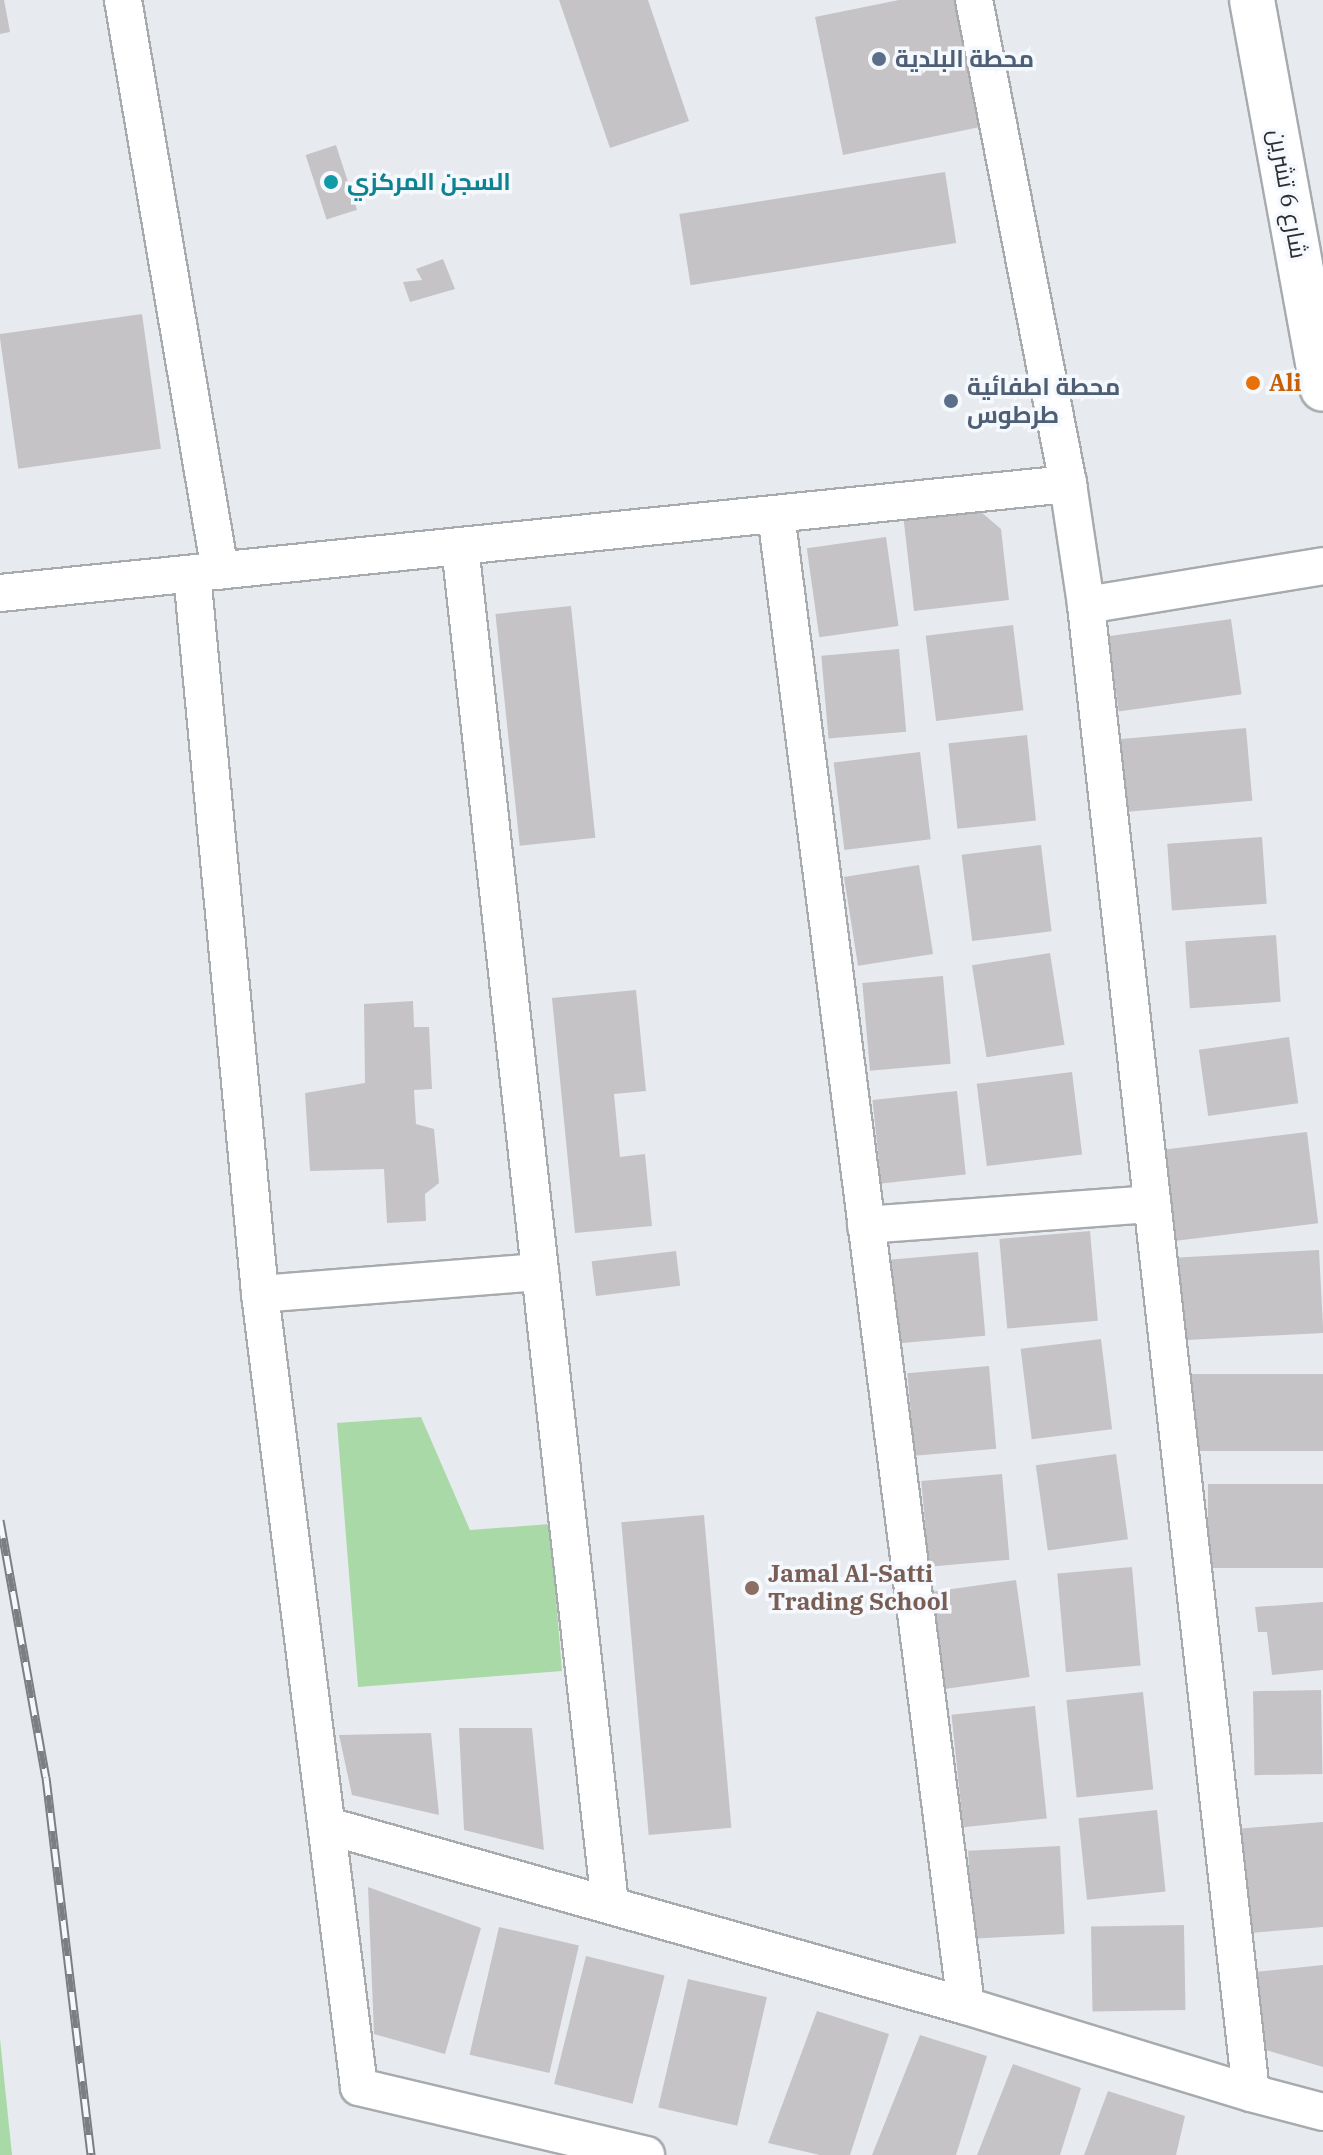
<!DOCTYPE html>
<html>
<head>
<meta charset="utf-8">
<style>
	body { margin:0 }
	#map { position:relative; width:1323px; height:2155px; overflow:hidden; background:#e7ebef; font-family:"IBM Plex Serif",Cairo,serif }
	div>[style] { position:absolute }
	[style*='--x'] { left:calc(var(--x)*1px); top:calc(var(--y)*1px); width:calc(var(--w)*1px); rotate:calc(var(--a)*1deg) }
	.green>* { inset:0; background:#aad9a8 }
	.building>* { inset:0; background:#c6c3c6; transform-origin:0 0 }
	.roads { filter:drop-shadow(2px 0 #a7abae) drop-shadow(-2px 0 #a7abae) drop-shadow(0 2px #a7abae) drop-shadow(0 -2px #a7abae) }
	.minor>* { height:36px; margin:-18px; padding:0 18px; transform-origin:18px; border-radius:18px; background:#fff }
	.primary>* { height:44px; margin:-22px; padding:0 22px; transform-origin:22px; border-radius:22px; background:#fff }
	.rail>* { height:9px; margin-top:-4.5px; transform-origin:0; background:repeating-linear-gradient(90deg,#f5f9fd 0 18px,#7c7f81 0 36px); box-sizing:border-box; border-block:2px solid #7c7f81 }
	.dots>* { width:22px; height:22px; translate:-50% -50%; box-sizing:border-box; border:4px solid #f5f9fd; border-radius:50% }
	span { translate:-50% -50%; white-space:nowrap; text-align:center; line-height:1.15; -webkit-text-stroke:7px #f5f9fd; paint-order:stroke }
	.service-label { font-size:24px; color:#4e5e75; font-weight:700 }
	.left { translate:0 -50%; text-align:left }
	.culture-label { font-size:24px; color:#0d838f; font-weight:700 }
	.street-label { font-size:24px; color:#2c2e2f }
	.food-label { font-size:24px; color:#c56008; font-weight:700 }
	.education-label { font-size:24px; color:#785e54; font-weight:700 }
</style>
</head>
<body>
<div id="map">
	<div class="green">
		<div style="clip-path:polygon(421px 1417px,470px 1530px,550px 1524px,562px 1671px,358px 1687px,337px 1423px)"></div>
		<div style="clip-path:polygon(0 2039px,12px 2155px,0 2155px)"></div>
	</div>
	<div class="building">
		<div style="clip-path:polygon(0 0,4px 0,10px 32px,0 34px)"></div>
		<div style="clip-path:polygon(559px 0,648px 0,689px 121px,610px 148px)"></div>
		<div style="clip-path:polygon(899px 0,964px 0,990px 125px,843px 155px,815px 17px)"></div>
		<div style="left:336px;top:145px;width:68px;height:32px;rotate:72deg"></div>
		<div style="left:945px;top:172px;width:72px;height:269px;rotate:81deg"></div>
		<div style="clip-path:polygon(443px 259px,455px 289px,410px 302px,403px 282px,422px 280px,416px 269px)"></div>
		<div style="left:142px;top:314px;width:136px;height:144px;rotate:82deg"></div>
		<div style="clip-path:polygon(974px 506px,1001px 529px,1009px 600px,914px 611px,903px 514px)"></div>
		<div style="left:886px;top:537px;width:90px;height:80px;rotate:82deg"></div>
		<div style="left:571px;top:606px;width:233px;height:76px;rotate:84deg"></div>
		<div style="left:1231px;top:619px;width:76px;height:124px;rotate:82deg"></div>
		<div style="left:1013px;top:625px;width:86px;height:88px;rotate:83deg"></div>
		<div style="left:899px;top:649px;width:83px;height:78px;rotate:85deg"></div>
		<div style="left:1246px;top:728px;width:73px;height:131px;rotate:85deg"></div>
		<div style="left:1027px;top:735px;width:86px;height:79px;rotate:84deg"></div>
		<div style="left:920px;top:752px;width:88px;height:87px;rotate:83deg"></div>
		<div style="left:1262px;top:837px;width:67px;height:95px;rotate:86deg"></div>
		<div style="left:1041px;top:845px;width:87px;height:80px;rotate:83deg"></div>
		<div style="left:919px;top:865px;width:90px;height:76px;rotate:81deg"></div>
		<div style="left:1276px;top:935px;width:67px;height:91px;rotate:86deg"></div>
		<div style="left:1050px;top:953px;width:93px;height:79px;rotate:81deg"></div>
		<div style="left:943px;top:976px;width:88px;height:81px;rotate:85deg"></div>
		<div style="clip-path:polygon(636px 990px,646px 1091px,614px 1094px,620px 1157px,645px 1154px,652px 1226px,575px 1233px,552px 998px)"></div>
		<div style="clip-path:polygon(413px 1001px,414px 1027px,429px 1027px,432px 1089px,414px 1090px,416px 1124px,434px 1129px,439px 1183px,425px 1194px,426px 1221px,387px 1223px,384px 1169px,310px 1171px,305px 1093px,365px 1083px,364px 1004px)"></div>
		<div style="left:1289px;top:1037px;width:67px;height:91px;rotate:82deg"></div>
		<div style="left:1072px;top:1072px;width:83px;height:96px;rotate:83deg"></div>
		<div style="left:957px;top:1091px;width:84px;height:85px;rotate:84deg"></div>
		<div style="left:1307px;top:1132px;width:92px;height:145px;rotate:83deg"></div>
		<div style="left:1090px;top:1231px;width:90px;height:91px;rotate:85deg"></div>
		<div style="left:1319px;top:1250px;width:83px;height:146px;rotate:87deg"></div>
		<div style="left:676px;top:1251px;width:35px;height:85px;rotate:83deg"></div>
		<div style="left:978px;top:1252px;width:84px;height:89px;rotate:85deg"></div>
		<div style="left:1101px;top:1339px;width:91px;height:81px;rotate:83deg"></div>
		<div style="left:989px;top:1366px;width:83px;height:82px;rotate:85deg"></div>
		<div style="left:1323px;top:1374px;width:77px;height:131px;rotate:90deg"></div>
		<div style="left:1116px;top:1454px;width:86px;height:81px;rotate:82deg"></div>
		<div style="left:1002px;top:1474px;width:86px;height:81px;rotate:85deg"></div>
		<div style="left:1323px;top:1484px;width:84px;height:115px;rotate:90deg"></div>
		<div style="left:704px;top:1515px;width:314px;height:83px;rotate:85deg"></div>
		<div style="left:1132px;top:1567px;width:99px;height:75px;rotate:85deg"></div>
		<div style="left:1016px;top:1580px;width:98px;height:86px;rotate:82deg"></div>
		<div style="clip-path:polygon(1323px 1602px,1323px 1670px,1272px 1675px,1267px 1632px,1258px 1632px,1255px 1607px)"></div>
		<div style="left:1321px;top:1690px;width:84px;height:68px;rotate:89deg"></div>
		<div style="left:1143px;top:1692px;width:98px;height:77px;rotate:84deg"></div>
		<div style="left:1035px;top:1706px;width:113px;height:84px;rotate:84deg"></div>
		<div style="clip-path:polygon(459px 1728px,532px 1728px,544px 1850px,464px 1830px)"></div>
		<div style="clip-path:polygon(431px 1733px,439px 1815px,352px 1795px,339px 1735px)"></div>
		<div style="left:1157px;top:1810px;width:82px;height:79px;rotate:84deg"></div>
		<div style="clip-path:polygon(1323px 1822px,1323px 1927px,1249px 1933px,1234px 1829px)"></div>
		<div style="left:1060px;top:1846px;width:88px;height:92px;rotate:87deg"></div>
		<div style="clip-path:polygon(368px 1887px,481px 1928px,445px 2054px,374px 2034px)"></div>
		<div style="left:1184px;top:1925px;width:85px;height:93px;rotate:89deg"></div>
		<div style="left:499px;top:1927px;width:82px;height:131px;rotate:13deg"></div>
		<div style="left:586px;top:1956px;width:81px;height:132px;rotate:14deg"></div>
		<div style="clip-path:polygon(1323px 1965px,1323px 2067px,1259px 2048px,1255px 1972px)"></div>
		<div style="left:688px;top:1979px;width:81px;height:132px;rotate:13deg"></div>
		<div style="clip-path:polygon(817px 2011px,889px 2034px,850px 2155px,820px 2155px,768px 2143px)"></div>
		<div style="clip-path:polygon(920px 2035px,987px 2056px,956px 2155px,872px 2155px)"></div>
		<div style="clip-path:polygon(1013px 2064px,1081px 2088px,1060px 2155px,977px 2155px)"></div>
		<div style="clip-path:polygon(1108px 2091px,1185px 2116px,1176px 2155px,1084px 2155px)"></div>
	</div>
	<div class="roads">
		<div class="minor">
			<div style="--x:123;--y:0;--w:579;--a:80.36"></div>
			<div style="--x:974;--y:0;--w:493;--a:79"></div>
			<div style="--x:1068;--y:484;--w:122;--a:81.5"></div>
			<div style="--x:1086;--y:605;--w:1497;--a:83.67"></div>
			<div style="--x:776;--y:514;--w:1504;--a:82.74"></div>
			<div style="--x:460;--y:546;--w:1367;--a:83.7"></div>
			<div style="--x:192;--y:574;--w:723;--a:84.6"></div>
			<div style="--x:260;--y:1294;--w:799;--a:82.88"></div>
			<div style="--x:359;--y:2087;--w:295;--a:13.3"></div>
			<div style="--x:0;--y:593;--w:1074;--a:-5.83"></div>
			<div style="--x:1086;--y:605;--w:240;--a:-9.3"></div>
			<div style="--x:866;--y:1225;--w:287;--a:-4.2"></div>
			<div style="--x:260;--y:1294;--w:281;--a:-4.5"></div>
			<div style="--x:328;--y:1826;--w:663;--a:15.76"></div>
			<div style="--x:966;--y:2006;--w:298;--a:17"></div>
			<div style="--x:1251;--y:2093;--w:74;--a:14.8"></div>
		</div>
		<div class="primary">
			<div style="--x:1252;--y:0;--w:395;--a:79.7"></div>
		</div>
	</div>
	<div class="rail">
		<div style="--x:0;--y:1520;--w:261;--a:79.9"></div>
		<div style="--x:46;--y:1777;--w:381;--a:83.2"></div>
	</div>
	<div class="dots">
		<div style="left:879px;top:59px;background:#5c6f8a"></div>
		<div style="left:331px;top:182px;background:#0f9aa8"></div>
		<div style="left:1253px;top:383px;background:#e8710a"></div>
		<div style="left:951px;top:401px;background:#5c6f8a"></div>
		<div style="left:752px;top:1588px;background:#8d6e63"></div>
	</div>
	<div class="service-label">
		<span class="left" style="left:895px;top:59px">محطة البلدية</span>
		<span class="left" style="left:967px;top:401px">محطة اطفائية<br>طرطوس</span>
	</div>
	<div class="culture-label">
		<span class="left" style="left:347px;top:182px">السجن المركزي</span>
	</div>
	<div class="street-label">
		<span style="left:1288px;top:194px;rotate:80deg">شارع 6 تشرين</span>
	</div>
	<div class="food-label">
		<span class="left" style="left:1269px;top:383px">Ali</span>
	</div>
	<div class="education-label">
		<span class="left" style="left:768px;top:1588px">Jamal Al-Satti<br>Trading School</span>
	</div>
</div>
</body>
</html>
